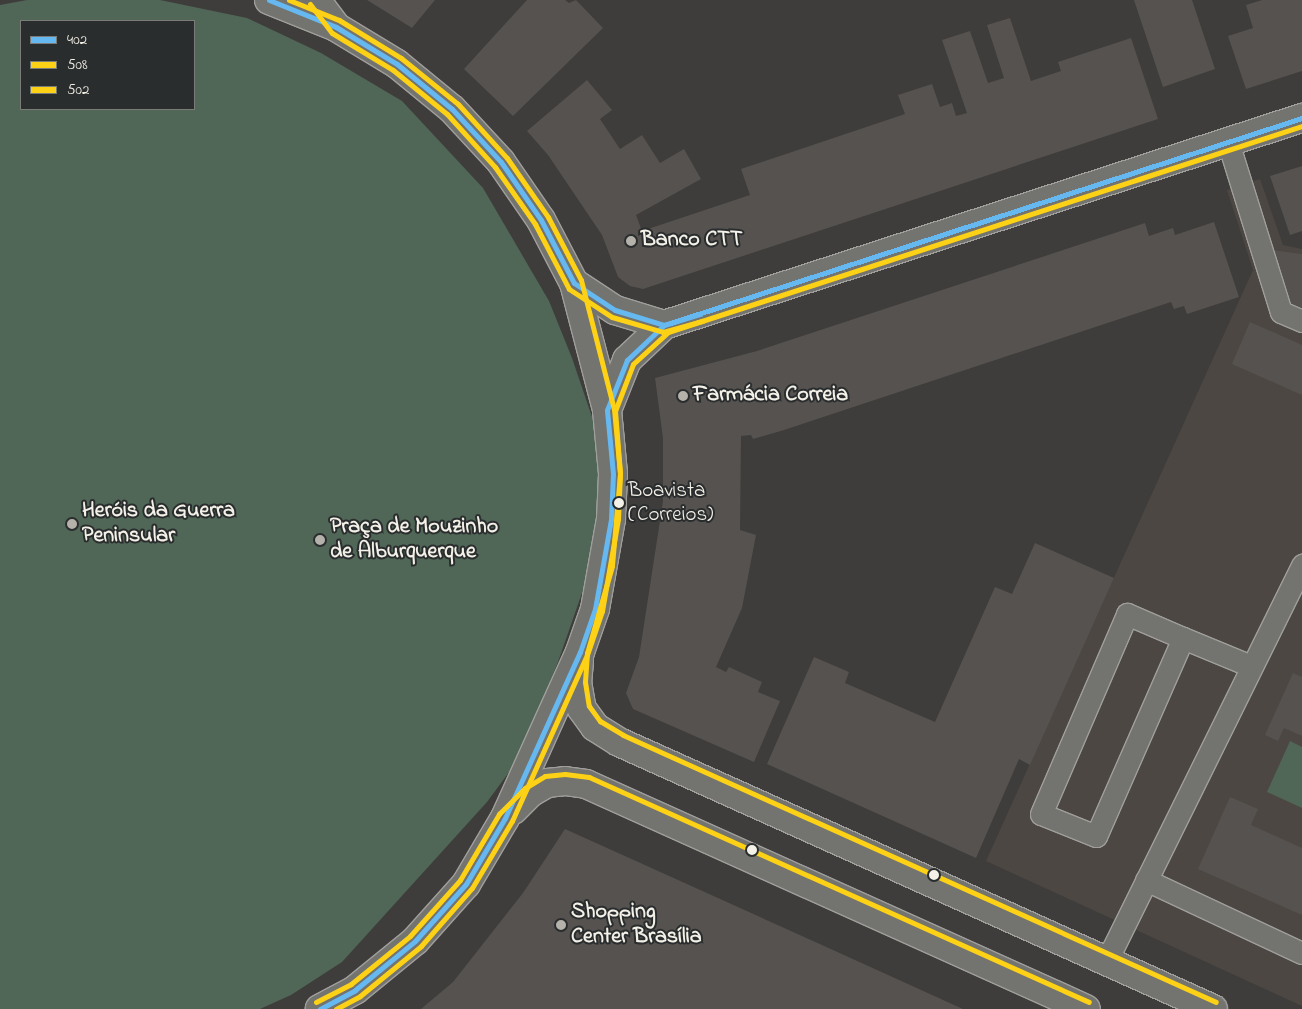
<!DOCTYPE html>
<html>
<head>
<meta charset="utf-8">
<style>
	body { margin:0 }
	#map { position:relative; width:1302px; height:1009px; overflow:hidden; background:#3e3d3b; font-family:"Indie Flower",sans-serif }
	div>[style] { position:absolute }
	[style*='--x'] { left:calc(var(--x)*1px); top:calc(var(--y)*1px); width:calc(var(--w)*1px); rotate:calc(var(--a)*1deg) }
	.built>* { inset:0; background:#4c4742 }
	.green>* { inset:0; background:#506656 }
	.building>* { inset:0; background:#55524f }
	.roads { filter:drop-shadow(1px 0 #a09f9c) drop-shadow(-1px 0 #a09f9c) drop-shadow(0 1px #a09f9c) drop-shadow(0 -1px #a09f9c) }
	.lane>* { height:21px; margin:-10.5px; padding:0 10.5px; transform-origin:10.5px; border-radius:10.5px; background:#737370 }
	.secondary>* { height:28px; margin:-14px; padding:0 14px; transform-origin:14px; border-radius:14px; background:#737370 }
	.primary>* { height:28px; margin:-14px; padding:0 14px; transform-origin:14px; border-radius:14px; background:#737370 }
	.bus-1>* { height:5px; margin:-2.5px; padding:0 2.5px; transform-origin:2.5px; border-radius:2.5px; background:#66b8f0 }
	.bus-2>* { height:5px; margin:-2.5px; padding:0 2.5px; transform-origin:2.5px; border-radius:2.5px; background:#fcd116 }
	.bus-3>* { height:5px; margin:-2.5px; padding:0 2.5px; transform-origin:2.5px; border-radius:2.5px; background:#fcd116 }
	.dots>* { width:14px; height:14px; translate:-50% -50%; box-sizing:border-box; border:2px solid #2a2d2e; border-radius:50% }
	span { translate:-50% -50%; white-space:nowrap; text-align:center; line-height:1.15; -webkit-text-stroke:4px #2a2d2e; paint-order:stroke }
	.bus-label { font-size:21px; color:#f4f1e8 }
	.left { translate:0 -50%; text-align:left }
	.poi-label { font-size:22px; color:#f4f1e8; font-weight:700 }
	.legend { position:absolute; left:20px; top:20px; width:175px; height:90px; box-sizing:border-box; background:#2a2d2e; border:1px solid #7b7b78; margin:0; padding:6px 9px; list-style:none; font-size:15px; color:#f4f1e8 }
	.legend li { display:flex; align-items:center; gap:10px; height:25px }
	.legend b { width:25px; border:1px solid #7b7b78 }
</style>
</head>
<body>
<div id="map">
	<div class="built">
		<div style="clip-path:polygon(1260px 179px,1283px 245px,1302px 249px,1302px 1006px,986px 861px,1253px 270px,1227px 190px)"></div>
	</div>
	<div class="green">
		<div style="clip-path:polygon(evenodd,27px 0,160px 0,247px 18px,321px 53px,402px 101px,483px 188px,549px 301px,572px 358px,607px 461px,601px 538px,558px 662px,518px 760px,487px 802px,342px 962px,291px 995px,260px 1009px,0 1009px,0 5px,27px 0,21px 21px,194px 21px,194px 109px,21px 109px,21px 21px)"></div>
		<div style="clip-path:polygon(1290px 741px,1302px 747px,1302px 808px,1267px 792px)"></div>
	</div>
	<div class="building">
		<div style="clip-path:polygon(367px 0,435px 0,412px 28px)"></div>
		<div style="clip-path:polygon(527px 0,565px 0,569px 3px,576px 0,603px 28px,513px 116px,464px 69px)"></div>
		<div style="clip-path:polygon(1134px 0,1192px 0,1215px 69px,1163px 87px)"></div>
		<div style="clip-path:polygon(1262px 0,1302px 0,1302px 71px,1246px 89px,1228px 36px,1253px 28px,1246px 5px)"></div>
		<div style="clip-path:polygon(1010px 18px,1031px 81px,1061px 71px,1058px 62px,1131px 38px,1158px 119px,643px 289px,630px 286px,618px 277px,602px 235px,548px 155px,527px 131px,587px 80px,612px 110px,600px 119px,620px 149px,642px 135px,660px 163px,684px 149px,701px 179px,636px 215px,642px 231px,750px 195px,741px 169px,905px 114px,898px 95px,932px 84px,940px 107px,952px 103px,956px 116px,967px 113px,942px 40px,970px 31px,988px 83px,1004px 78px,987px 25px)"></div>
		<div style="clip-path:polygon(1302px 166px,1302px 231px,1290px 235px,1270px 176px)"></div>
		<div style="clip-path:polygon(1214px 222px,1239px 297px,1187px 314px,1184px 306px,1174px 309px,1171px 302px,784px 430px,753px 439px,751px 435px,741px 436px,740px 530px,756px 535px,742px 608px,716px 667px,726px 672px,729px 667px,762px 682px,758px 692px,780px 701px,754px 762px,633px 709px,626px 693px,639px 657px,663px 501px,663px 438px,655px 378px,757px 351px,1145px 223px,1149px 236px,1173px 228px,1175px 235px)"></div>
		<div style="clip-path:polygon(1271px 250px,1302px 254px,1302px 308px,1289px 303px)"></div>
		<div style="clip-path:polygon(1250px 322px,1302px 345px,1302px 395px,1232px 364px)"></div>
		<div style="clip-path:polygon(1035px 543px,1114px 578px,1030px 765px,1019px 759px,976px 858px,767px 764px,814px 657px,849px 672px,845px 683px,935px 722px,995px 587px,1012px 594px)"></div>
		<div style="clip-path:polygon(1293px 673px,1302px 677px,1302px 736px,1284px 728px,1278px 741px,1265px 735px)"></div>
		<div style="clip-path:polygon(1230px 797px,1258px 809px,1251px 825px,1302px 848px,1302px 915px,1198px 869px)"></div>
		<div style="clip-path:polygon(565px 829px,833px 950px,963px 1009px,421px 1009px,453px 982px,523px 893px)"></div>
	</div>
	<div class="roads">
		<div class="lane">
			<div style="--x:1228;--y:142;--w:178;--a:72.7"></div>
			<div style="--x:1281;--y:312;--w:23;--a:23"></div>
			<div style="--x:1127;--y:614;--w:61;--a:23.2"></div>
			<div style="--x:1183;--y:638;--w:216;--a:113.7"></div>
			<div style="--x:1096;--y:836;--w:59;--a:-158.2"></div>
			<div style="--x:1041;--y:814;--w:218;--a:-66.7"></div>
			<div style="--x:1183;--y:638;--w:74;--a:22.4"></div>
			<div style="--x:1146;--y:880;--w:172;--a:25.1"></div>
			<div style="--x:1107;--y:960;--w:441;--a:-63.7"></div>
		</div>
		<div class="secondary">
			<div style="--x:316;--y:0;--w:34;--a:53"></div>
			<div style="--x:574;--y:283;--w:49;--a:33.4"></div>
			<div style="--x:615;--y:310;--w:51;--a:17"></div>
			<div style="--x:607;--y:410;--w:54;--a:-68.2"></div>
			<div style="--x:627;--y:360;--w:51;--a:-43.4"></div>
			<div style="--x:664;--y:325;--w:671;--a:-17.98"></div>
		</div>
		<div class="primary">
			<div style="--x:269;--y:0;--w:72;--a:21.9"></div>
			<div style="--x:336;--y:27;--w:71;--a:31.2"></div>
			<div style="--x:397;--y:64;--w:71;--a:39.3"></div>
			<div style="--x:452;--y:109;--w:72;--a:47.2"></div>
			<div style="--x:501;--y:162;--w:70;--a:55.4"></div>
			<div style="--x:541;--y:220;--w:71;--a:62.4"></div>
			<div style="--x:574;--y:283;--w:131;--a:75.4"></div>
			<div style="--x:607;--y:410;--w:64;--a:84.6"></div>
			<div style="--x:613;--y:474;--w:45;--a:92.5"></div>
			<div style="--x:611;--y:519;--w:91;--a:100.1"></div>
			<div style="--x:595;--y:609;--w:46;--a:109.2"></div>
			<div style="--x:580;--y:652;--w:182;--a:114.3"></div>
			<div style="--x:505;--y:818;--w:77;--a:120.6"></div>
			<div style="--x:466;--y:884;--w:76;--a:131.8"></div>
			<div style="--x:415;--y:941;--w:77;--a:140.8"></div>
			<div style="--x:355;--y:990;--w:40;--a:152"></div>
			<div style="--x:579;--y:661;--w:21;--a:95"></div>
			<div style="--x:577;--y:682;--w:27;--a:80"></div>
			<div style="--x:582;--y:709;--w:22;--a:54"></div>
			<div style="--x:595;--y:727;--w:28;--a:32"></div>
			<div style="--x:619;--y:742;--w:651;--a:24.2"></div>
			<div style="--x:513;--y:810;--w:24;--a:-45"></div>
			<div style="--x:530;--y:793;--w:20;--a:-30"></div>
			<div style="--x:547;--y:783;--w:18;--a:-6"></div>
			<div style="--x:565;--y:781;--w:21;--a:8"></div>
			<div style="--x:586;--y:784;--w:548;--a:24.23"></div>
		</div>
	</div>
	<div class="bus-1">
		<div style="--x:269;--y:0;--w:72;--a:21.9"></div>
		<div style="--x:336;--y:27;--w:71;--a:31.2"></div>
		<div style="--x:397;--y:64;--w:71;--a:39.3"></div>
		<div style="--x:452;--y:109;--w:72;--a:47.2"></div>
		<div style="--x:501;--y:162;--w:70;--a:55.4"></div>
		<div style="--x:541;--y:220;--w:71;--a:62.4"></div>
		<div style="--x:574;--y:283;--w:49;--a:33.4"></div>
		<div style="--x:615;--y:310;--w:51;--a:17"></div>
		<div style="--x:664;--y:325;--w:38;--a:-17"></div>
		<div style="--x:320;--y:1009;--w:40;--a:-28"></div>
		<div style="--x:355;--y:990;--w:77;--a:-39.2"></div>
		<div style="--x:415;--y:941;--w:76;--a:-48.2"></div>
		<div style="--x:466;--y:884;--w:77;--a:-59.4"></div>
		<div style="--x:505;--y:818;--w:182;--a:-65.7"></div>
		<div style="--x:580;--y:652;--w:46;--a:-70.8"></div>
		<div style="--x:595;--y:609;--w:91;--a:-79.9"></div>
		<div style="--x:611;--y:519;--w:45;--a:-87.5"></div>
		<div style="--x:613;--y:474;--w:64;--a:-95.4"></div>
		<div style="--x:607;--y:410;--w:54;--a:-68.2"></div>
		<div style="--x:627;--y:360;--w:51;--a:-43.4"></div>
		<div style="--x:664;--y:325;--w:671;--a:-17.98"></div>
	</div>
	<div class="bus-2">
		<div style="--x:310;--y:4;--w:36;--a:53"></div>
		<div style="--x:332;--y:33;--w:71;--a:31.2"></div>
		<div style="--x:393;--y:70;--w:70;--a:39.2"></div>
		<div style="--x:447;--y:114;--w:72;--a:47.8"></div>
		<div style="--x:495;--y:167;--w:70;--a:54.9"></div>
		<div style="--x:535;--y:224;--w:73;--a:62.4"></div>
		<div style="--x:569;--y:289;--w:51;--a:33.1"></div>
		<div style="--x:612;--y:317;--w:53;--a:16.4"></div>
		<div style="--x:663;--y:332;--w:41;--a:-15.8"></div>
		<div style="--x:336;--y:1009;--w:27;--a:-28"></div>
		<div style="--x:360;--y:996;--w:79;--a:-39.3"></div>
		<div style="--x:421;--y:946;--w:77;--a:-48.7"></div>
		<div style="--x:472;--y:888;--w:78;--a:-59.2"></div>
		<div style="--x:512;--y:821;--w:182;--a:-65.7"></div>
		<div style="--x:587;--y:655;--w:46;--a:-71.2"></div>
		<div style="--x:602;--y:611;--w:93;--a:-80.1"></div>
		<div style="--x:618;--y:519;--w:46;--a:-87.5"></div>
		<div style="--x:620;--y:473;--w:62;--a:-94.6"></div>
		<div style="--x:615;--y:411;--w:50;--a:-69"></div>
		<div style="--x:633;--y:364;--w:47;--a:-42.4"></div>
		<div style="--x:668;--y:332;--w:667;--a:-18"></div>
	</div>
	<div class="bus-3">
		<div style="--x:289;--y:0;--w:54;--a:21.8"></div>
		<div style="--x:339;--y:20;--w:73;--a:31.5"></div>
		<div style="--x:401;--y:58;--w:73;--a:38.9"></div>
		<div style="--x:458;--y:104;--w:73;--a:47.8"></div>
		<div style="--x:507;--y:158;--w:72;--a:55.2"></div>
		<div style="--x:548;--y:217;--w:71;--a:62.4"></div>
		<div style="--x:581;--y:280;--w:133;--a:75.7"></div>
		<div style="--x:614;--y:409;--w:65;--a:84.7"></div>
		<div style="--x:620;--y:474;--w:92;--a:95"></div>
		<div style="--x:612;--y:566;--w:91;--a:106"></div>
		<div style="--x:587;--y:653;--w:29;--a:94"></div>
		<div style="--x:585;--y:682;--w:24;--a:81"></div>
		<div style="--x:589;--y:706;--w:19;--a:54"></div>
		<div style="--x:600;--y:721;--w:27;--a:31"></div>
		<div style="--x:623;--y:735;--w:650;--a:24.24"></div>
		<div style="--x:316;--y:1002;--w:39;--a:-27"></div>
		<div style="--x:351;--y:984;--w:76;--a:-39.1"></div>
		<div style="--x:410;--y:936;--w:75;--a:-48.2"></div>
		<div style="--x:460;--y:880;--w:77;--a:-59.4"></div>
		<div style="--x:499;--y:814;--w:37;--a:-45"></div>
		<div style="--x:525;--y:788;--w:23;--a:-31"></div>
		<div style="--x:545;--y:776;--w:20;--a:-6"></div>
		<div style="--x:565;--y:774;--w:24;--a:7"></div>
		<div style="--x:589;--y:777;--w:548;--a:24.23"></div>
	</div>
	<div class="dots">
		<div style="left:631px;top:241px;background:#b4b2ab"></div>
		<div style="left:683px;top:396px;background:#b4b2ab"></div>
		<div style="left:619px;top:503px;background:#f4f1e8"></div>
		<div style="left:72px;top:524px;background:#b4b2ab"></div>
		<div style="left:320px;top:540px;background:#b4b2ab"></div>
		<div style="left:752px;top:850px;background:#f4f1e8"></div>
		<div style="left:934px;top:875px;background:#f4f1e8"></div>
		<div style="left:561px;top:925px;background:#b4b2ab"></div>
	</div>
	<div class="bus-label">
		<span class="left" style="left:628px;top:503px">Boavista<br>(Correios)</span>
	</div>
	<div class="poi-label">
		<span class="left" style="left:641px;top:241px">Banco CTT</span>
		<span class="left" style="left:693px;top:396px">Farmácia Correia</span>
		<span class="left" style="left:82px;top:524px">Heróis da Guerra<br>Peninsular</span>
		<span class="left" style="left:330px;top:540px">Praça de Mouzinho<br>de Alburquerque</span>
		<span class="left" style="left:571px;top:925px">Shopping<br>Center Brasília</span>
	</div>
	<ul class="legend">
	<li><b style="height:6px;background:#66b8f0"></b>402</li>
	<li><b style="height:6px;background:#fcd116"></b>508</li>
	<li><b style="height:6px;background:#fcd116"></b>502</li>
	</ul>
</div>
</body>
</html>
